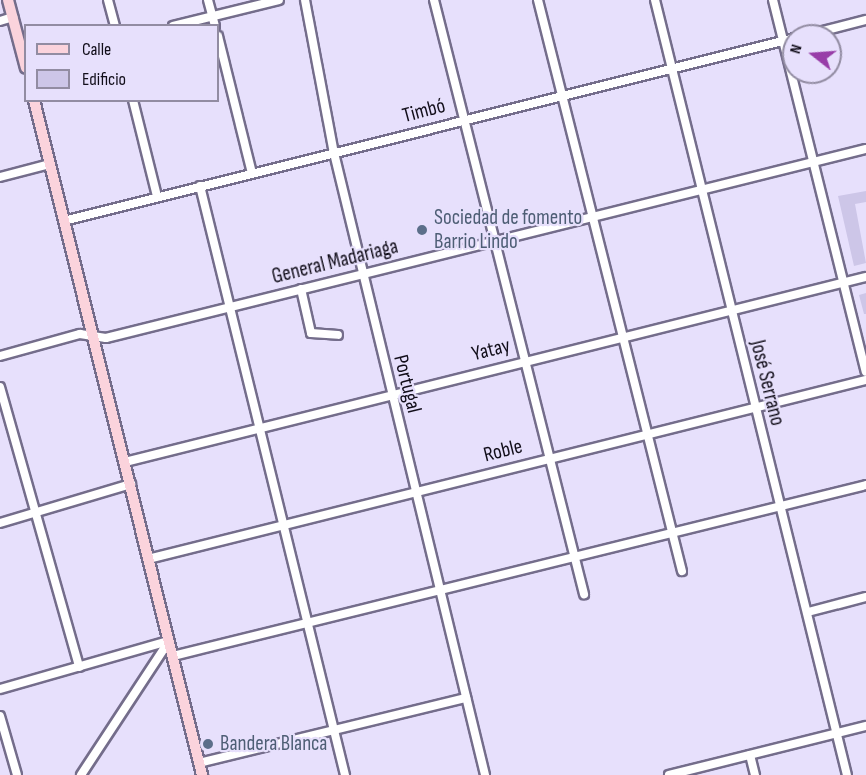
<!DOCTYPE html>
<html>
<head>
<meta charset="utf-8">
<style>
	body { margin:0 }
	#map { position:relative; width:866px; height:775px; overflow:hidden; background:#e7e0fc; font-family:"Sofia Sans Condensed",sans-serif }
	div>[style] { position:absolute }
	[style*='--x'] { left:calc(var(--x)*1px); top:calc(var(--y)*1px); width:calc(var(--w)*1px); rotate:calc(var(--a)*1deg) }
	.building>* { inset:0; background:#cdc6e8 }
	.roads { filter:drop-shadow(2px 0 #746d8b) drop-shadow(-2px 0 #746d8b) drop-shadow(0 2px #746d8b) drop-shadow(0 -2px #746d8b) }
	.minor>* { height:8px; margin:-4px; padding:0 4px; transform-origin:4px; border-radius:4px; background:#fff }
	.major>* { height:10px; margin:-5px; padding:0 5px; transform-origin:5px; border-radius:5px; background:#fbd3dc }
	.dots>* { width:16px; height:16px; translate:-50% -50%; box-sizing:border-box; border:3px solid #e7e0fc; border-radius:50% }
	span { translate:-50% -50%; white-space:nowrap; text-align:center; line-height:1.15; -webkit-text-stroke:4.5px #e7e0fc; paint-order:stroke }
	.street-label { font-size:21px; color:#120e1a }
	.service-label { font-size:21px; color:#4e5e75 }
	.left { translate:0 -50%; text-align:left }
	.legend { position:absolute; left:24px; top:24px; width:195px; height:78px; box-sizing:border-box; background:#e7e0fc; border:2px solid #928ca2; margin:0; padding:8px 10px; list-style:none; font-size:18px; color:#120e1a }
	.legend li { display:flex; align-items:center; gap:12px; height:30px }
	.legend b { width:30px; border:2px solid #928ca2 }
	.north { position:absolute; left:782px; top:24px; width:60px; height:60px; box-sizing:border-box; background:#e7e0fc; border:2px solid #928ca2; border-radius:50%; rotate:287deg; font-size:16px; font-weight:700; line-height:24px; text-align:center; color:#120e1a }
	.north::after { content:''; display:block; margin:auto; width:21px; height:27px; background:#983da8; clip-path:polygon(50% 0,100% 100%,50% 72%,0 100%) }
</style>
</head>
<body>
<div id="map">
	<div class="building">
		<div style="clip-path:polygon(866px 191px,866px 202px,855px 204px,866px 263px,854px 266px,838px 196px)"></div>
		<div style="clip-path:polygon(866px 293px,866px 314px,864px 314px,859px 295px)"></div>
	</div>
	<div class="roads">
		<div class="minor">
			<div style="--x:108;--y:0;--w:27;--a:75"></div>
			<div style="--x:208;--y:0;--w:27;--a:75"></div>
			<div style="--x:305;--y:0;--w:156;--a:79.3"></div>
			<div style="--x:334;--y:153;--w:640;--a:76.35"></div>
			<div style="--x:434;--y:0;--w:613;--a:75.83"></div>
			<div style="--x:538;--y:0;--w:589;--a:75.85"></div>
			<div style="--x:655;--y:0;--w:798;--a:76.09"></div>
			<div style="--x:773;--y:0;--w:383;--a:76"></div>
			<div style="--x:0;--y:21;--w:14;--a:-17"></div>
			<div style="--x:173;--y:26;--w:109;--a:-13.8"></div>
			<div style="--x:218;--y:36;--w:141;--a:76.1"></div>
			<div style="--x:803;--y:36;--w:65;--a:-14.3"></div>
			<div style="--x:133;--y:100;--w:99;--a:76"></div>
			<div style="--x:0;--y:177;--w:52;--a:-14.6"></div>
			<div style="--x:200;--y:186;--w:607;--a:76.17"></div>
			<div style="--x:64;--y:221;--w:753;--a:-14.07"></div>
			<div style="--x:301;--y:289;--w:45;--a:77.2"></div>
			<div style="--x:311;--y:333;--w:27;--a:4"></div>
			<div style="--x:0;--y:356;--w:83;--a:-15.4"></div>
			<div style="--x:80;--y:334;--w:26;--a:9"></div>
			<div style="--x:106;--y:338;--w:783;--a:-13.97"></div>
			<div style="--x:0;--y:387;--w:291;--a:74.2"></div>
			<div style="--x:125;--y:462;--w:764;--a:-14.02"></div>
			<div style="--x:0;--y:523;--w:137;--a:-16.6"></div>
			<div style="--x:148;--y:559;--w:740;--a:-14"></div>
			<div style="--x:808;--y:612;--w:60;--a:-14.5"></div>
			<div style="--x:173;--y:656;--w:714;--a:-13.86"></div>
			<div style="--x:0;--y:689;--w:176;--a:-15.9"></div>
			<div style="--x:0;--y:716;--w:61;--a:73.9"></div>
			<div style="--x:750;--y:755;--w:21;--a:76"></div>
			<div style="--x:199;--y:763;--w:275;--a:-13.7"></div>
			<div style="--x:81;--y:775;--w:160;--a:-56.7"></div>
			<div style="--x:669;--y:775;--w:203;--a:-14"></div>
		</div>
		<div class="major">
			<div style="--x:8;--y:0;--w:70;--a:75.2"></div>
			<div style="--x:34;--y:100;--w:696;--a:76.02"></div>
		</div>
	</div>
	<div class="dots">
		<div style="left:422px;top:230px;background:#5c6f8a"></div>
		<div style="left:208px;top:744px;background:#5c6f8a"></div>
	</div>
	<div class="street-label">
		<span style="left:424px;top:111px;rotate:-15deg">Timbó</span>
		<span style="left:335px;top:262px;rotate:-14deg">General Madariaga</span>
		<span style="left:491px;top:350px;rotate:-14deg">Yatay</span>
		<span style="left:767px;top:383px;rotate:76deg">José Serrano</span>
		<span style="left:407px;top:384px;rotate:76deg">Portugal</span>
		<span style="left:503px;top:451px;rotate:-14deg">Roble</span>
	</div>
	<div class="service-label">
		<span class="left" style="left:434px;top:230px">Sociedad de fomento<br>Barrio Lindo</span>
		<span class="left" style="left:220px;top:744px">Bandera Blanca</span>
	</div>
	<ul class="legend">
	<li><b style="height:8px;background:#fbd3dc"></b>Calle</li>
	<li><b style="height:16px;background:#cdc6e8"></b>Edificio</li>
	</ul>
	<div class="north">N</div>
</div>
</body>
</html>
